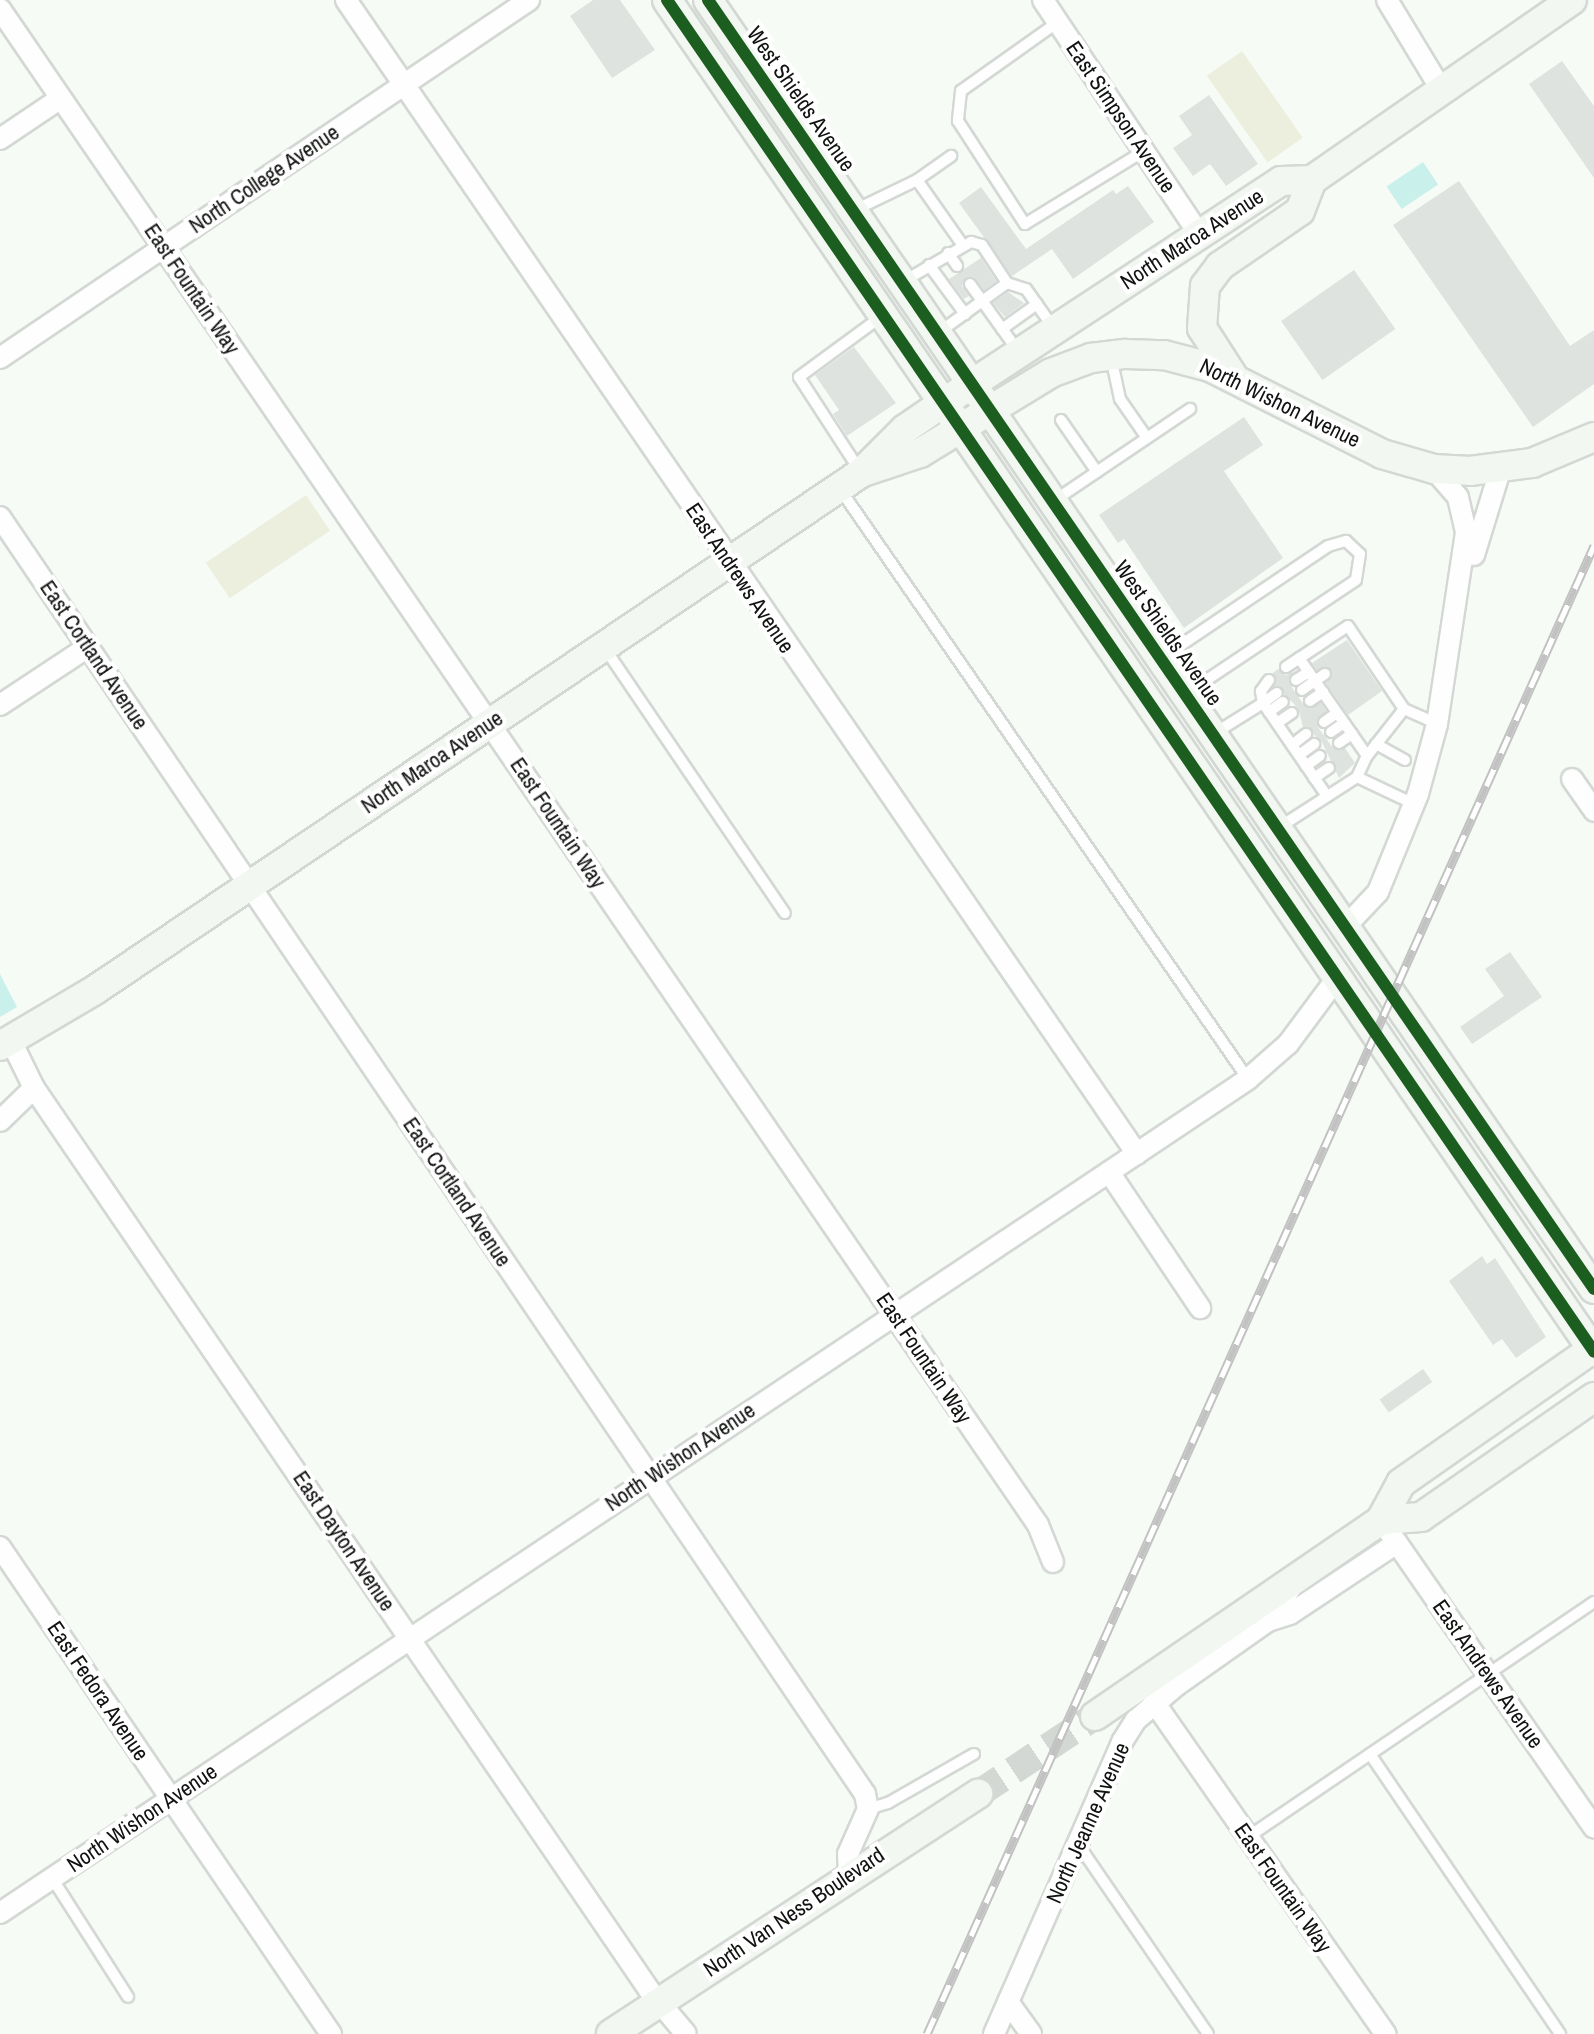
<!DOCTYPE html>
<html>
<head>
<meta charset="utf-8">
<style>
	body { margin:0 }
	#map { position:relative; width:1594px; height:2034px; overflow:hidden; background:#f6fbf6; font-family:"Archivo Narrow",sans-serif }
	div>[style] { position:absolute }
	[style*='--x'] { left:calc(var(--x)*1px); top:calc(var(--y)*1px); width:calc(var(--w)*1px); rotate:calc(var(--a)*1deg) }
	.green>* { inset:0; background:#edefde; transform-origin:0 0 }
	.water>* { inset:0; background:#caf0ec; transform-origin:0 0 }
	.building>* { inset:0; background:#dfe3e0; transform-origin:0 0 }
	.secondary-tunnel>* { height:28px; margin-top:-14px; transform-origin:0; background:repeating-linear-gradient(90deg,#d4d8d4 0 28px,transparent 0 42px) }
	.roads { filter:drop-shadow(2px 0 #d4d8d4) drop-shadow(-2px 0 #d4d8d4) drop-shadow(0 2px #d4d8d4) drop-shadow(0 -2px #d4d8d4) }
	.lane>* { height:10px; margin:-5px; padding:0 5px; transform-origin:5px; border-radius:5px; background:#fefefe }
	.street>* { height:20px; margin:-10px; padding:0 10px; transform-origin:10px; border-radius:10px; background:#fefefe }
	.secondary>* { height:28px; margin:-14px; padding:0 14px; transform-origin:14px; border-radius:14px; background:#f3f7f1 }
	.rail>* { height:9px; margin-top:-4.5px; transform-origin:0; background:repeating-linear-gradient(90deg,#fff 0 18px,#c1c2c1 0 36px); box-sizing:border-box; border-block:2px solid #c1c2c1 }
	.cycleway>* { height:12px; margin:-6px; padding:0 6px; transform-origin:6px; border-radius:6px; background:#1b5e20 }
	span { translate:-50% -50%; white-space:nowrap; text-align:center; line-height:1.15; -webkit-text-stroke:8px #fff; paint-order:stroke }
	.street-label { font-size:22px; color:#101310 }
</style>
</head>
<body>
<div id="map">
	<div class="green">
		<div style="left:1242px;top:51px;width:106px;height:43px;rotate:55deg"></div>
		<div style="left:306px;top:495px;width:43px;height:121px;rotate:56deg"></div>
	</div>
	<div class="water">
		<div style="left:1423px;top:162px;width:27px;height:44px;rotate:56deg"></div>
		<div style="clip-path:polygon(0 974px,17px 1007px,0 1017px)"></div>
	</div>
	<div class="building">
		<div style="clip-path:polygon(593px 0,620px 0,655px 50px,612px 78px,570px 16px)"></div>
		<div style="clip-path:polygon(1562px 61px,1594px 106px,1594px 178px,1529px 84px)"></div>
		<div style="clip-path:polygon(1209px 95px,1258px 164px,1226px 186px,1210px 164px,1193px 176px,1173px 148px,1192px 135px,1179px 116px)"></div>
		<div style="clip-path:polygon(1459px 181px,1570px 346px,1594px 330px,1594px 384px,1533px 427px,1393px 225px)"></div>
		<div style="clip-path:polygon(1128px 186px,1154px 222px,1073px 279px,1052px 249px,1012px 276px,959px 203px,981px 187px,1026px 249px,1113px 190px,1116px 194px)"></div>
		<div style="clip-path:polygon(981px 258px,996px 281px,984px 290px,974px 277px,966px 277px,962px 286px,969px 296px,964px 299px,949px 279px)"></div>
		<div style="left:1354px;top:270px;width:72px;height:89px;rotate:55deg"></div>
		<div style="clip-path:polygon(1008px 292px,1024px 303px,1005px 317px,993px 303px)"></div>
		<div style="clip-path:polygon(854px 347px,896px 403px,847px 436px,833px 414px,839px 410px,815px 375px)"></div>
		<div style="clip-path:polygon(1244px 417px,1263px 445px,1224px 471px,1283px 558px,1184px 628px,1124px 539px,1118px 543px,1099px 515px)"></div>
		<div style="clip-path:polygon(1347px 640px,1382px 691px,1348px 715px,1326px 683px,1332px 670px,1317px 670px,1312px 663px)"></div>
		<div style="clip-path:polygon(1278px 669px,1286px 675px,1293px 672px,1289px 683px,1306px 708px,1321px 703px,1326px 711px,1317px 726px,1333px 748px,1345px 748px,1355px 763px,1339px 778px,1321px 740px,1303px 727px,1298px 708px,1275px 685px,1273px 673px)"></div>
		<div style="clip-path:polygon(1510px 952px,1542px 997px,1472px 1044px,1460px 1027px,1504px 996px,1485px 969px)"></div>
		<div style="clip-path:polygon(1482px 1256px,1487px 1264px,1495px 1258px,1546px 1337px,1516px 1358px,1502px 1339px,1493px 1345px,1449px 1281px)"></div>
		<div style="left:1423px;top:1369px;width:16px;height:53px;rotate:55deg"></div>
	</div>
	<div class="secondary-tunnel">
		<div style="--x:978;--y:1794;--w:141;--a:-33.7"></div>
	</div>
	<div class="roads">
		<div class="lane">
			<div style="--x:1058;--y:22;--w:119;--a:144.6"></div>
			<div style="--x:961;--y:91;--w:30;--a:96"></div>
			<div style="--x:958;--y:121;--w:123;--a:57"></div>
			<div style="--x:1025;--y:224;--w:140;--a:-31.5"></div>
			<div style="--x:917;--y:180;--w:78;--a:54.9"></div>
			<div style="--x:855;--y:210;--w:69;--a:-25.8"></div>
			<div style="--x:917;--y:180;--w:42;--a:-35.2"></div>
			<div style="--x:948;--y:253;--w:16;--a:55"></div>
			<div style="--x:929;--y:265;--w:61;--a:53.7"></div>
			<div style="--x:904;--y:281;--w:78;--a:-30.2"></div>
			<div style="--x:971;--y:242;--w:11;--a:15"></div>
			<div style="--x:982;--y:245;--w:45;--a:56.7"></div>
			<div style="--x:1007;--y:283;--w:85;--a:144.1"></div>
			<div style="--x:1007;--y:283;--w:20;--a:18"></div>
			<div style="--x:1026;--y:289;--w:47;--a:54.6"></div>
			<div style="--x:970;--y:284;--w:82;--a:54.4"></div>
			<div style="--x:1002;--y:329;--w:43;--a:-35.5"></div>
			<div style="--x:1111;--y:357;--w:43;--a:77.9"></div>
			<div style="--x:1120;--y:399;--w:47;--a:55.3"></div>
			<div style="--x:1061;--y:420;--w:63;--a:55.3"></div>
			<div style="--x:860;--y:471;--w:112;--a:-123"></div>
			<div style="--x:799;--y:377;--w:103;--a:-36.3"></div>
			<div style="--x:840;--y:489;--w:717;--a:55.34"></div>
			<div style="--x:1055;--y:500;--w:163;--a:-34"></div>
			<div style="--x:606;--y:650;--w:318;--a:55.8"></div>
			<div style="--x:1163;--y:657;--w:199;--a:-33.9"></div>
			<div style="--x:1328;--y:546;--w:19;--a:-16"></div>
			<div style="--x:1346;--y:541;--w:19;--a:43"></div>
			<div style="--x:1360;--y:554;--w:26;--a:99"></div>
			<div style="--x:1356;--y:580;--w:203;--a:146.2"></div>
			<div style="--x:1299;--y:658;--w:119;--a:55.2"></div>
			<div style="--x:1286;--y:667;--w:74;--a:-33.5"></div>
			<div style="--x:1348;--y:626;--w:100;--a:56"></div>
			<div style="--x:1269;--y:680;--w:14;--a:126"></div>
			<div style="--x:1261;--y:691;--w:12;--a:81"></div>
			<div style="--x:1263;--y:703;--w:17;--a:-36"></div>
			<div style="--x:1296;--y:680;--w:15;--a:-32"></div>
			<div style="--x:1302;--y:690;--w:28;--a:-35"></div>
			<div style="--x:1310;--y:701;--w:16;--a:-35"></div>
			<div style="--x:1269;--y:712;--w:17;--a:-36"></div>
			<div style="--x:1324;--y:722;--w:16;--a:-35"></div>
			<div style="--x:1277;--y:723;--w:18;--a:-34"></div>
			<div style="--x:1331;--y:732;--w:16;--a:-35"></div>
			<div style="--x:1215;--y:733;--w:57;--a:-32"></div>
			<div style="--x:1263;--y:703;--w:113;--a:55.5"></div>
			<div style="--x:1339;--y:743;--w:16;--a:-35"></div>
			<div style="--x:1376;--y:744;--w:33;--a:29"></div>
			<div style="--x:1292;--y:745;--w:18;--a:-38"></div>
			<div style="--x:1299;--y:755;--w:19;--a:-36"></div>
			<div style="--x:1306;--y:766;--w:17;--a:-36"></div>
			<div style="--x:1357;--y:777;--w:23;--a:-65"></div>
			<div style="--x:1367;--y:756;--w:60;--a:-51.8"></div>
			<div style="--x:1404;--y:709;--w:36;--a:24"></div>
			<div style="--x:1314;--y:778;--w:18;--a:-34"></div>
			<div style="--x:1278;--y:828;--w:94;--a:-32.8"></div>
			<div style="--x:1357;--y:777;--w:63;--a:25.3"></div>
			<div style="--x:1370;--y:1754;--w:338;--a:55.8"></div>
			<div style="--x:868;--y:1809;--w:21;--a:-17"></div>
			<div style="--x:888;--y:1803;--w:99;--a:-29.7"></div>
			<div style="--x:1248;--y:1837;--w:418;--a:-34.2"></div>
			<div style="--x:1078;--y:1844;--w:230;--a:55.6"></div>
			<div style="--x:52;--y:1878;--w:141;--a:57.4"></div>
		</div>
		<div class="street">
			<div style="--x:346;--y:0;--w:1399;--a:55.57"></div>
			<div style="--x:1043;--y:0;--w:281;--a:56.3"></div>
			<div style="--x:1387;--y:0;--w:104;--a:58.8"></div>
			<div style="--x:0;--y:9;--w:1837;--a:55.6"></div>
			<div style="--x:1038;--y:1525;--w:40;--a:68"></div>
			<div style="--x:0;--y:139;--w:73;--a:-33.9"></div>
			<div style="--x:0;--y:358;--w:639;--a:-34.09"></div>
			<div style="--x:0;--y:517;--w:1542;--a:55.89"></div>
			<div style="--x:865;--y:1794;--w:15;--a:79"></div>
			<div style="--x:868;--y:1809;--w:49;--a:114"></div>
			<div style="--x:848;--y:1854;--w:21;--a:87"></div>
			<div style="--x:1474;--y:555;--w:92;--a:-72.9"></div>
			<div style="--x:0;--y:705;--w:105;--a:-33.4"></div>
			<div style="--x:1572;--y:779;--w:39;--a:55"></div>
			<div style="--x:1346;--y:926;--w:47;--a:-46.7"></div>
			<div style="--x:1378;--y:892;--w:106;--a:-67.8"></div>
			<div style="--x:1418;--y:794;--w:73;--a:-74.8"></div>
			<div style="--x:1437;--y:724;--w:194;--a:-81.4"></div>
			<div style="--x:1466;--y:532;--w:36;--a:-103"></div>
			<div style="--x:1458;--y:497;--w:37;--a:-131"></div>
			<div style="--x:11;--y:1041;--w:52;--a:63.9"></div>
			<div style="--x:34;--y:1088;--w:1092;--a:55.71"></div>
			<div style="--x:649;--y:1990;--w:57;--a:49.9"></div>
			<div style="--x:0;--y:1121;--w:47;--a:-44.1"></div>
			<div style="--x:1109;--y:1172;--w:164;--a:56.2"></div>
			<div style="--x:1381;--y:1520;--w:374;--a:55.3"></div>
			<div style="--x:0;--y:1547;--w:589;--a:55.8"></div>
			<div style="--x:1268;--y:1621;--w:23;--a:-18"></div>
			<div style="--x:1290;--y:1614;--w:128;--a:-33.6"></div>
			<div style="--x:1154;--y:1702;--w:405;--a:55.1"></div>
			<div style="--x:0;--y:1913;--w:1501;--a:-33.75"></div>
			<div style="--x:1248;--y:1079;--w:53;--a:-41.2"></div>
			<div style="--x:1288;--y:1044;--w:82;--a:-53.4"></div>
			<div style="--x:1008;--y:2002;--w:39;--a:54"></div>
			<div style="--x:994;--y:2034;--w:319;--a:-66.3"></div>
			<div style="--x:1122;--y:1742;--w:26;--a:-58"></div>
			<div style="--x:1136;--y:1720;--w:54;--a:-40.5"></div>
			<div style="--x:1177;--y:1685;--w:111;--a:-35.1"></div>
			<div style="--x:1268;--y:1621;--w:46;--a:-55.6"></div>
		</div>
		<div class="secondary">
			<div style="--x:667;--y:0;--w:1639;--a:55.56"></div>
			<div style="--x:708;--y:0;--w:1564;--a:55.5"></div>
			<div style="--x:1233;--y:376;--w:57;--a:-122.9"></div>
			<div style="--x:1202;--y:328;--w:42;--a:-85.9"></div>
			<div style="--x:1205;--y:286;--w:25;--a:-53"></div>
			<div style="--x:1220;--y:266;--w:97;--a:-34.5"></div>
			<div style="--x:1300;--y:211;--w:33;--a:-69"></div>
			<div style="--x:866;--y:471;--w:57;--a:-18.4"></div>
			<div style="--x:920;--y:453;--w:153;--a:-31.4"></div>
			<div style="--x:1051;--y:373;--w:43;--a:-20.6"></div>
			<div style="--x:1091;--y:358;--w:35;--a:-7"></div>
			<div style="--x:1126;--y:354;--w:38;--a:2"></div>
			<div style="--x:1164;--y:355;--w:48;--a:14.6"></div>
			<div style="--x:1210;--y:367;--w:193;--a:26.8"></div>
			<div style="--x:1382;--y:454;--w:54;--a:16.1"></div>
			<div style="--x:1434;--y:469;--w:36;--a:3"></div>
			<div style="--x:1470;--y:471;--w:63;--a:-7.4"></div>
			<div style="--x:1532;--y:463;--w:67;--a:-22.8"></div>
			<div style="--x:0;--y:1046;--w:110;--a:-30.5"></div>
			<div style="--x:95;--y:990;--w:924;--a:-34.02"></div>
			<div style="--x:861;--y:473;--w:62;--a:-45"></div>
			<div style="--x:905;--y:429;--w:46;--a:-34.4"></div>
			<div style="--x:943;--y:403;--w:404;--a:-33.3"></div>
			<div style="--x:1281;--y:181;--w:31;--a:-2"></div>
			<div style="--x:1312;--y:180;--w:316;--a:-34.7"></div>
			<div style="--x:1381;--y:1520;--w:40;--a:-4.3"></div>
			<div style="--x:1421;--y:1517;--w:211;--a:-34.7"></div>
			<div style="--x:1095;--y:1716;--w:347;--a:-34.4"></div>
			<div style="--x:1381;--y:1520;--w:42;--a:-61.6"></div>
			<div style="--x:1401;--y:1483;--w:236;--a:-35"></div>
			<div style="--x:611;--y:2034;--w:439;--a:-33.2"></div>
		</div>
	</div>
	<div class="rail">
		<div style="--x:927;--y:2034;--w:1631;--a:-65.86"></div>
	</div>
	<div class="cycleway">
		<div style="--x:667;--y:0;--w:1639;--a:55.56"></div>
		<div style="--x:708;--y:0;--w:1564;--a:55.5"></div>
	</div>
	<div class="street-label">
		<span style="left:801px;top:99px;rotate:55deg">West Shields Avenue</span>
		<span style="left:1121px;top:117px;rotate:56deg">East Simpson Avenue</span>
		<span style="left:264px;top:179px;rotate:-34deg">North College Avenue</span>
		<span style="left:1192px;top:239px;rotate:-33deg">North Maroa Avenue</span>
		<span style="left:192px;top:289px;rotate:56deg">East Fountain Way</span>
		<span style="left:1280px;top:403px;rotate:26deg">North Wishon Avenue</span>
		<span style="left:740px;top:578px;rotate:56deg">East Andrews Avenue</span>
		<span style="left:1168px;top:633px;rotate:55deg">West Shields Avenue</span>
		<span style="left:94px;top:655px;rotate:56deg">East Cortland Avenue</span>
		<span style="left:432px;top:762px;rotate:-34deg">North Maroa Avenue</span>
		<span style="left:558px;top:823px;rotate:56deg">East Fountain Way</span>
		<span style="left:457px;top:1192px;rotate:56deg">East Cortland Avenue</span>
		<span style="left:924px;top:1358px;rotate:56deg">East Fountain Way</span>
		<span style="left:680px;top:1457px;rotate:-34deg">North Wishon Avenue</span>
		<span style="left:344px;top:1541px;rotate:56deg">East Dayton Avenue</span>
		<span style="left:1488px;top:1674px;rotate:55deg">East Andrews Avenue</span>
		<span style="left:98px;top:1691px;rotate:56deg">East Fedora Avenue</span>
		<span style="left:142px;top:1818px;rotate:-34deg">North Wishon Avenue</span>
		<span style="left:1088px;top:1823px;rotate:-66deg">North Jeanne Avenue</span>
		<span style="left:1283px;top:1888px;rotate:55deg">East Fountain Way</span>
		<span style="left:794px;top:1912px;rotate:-34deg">North Van Ness Boulevard</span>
	</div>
</div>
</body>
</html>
